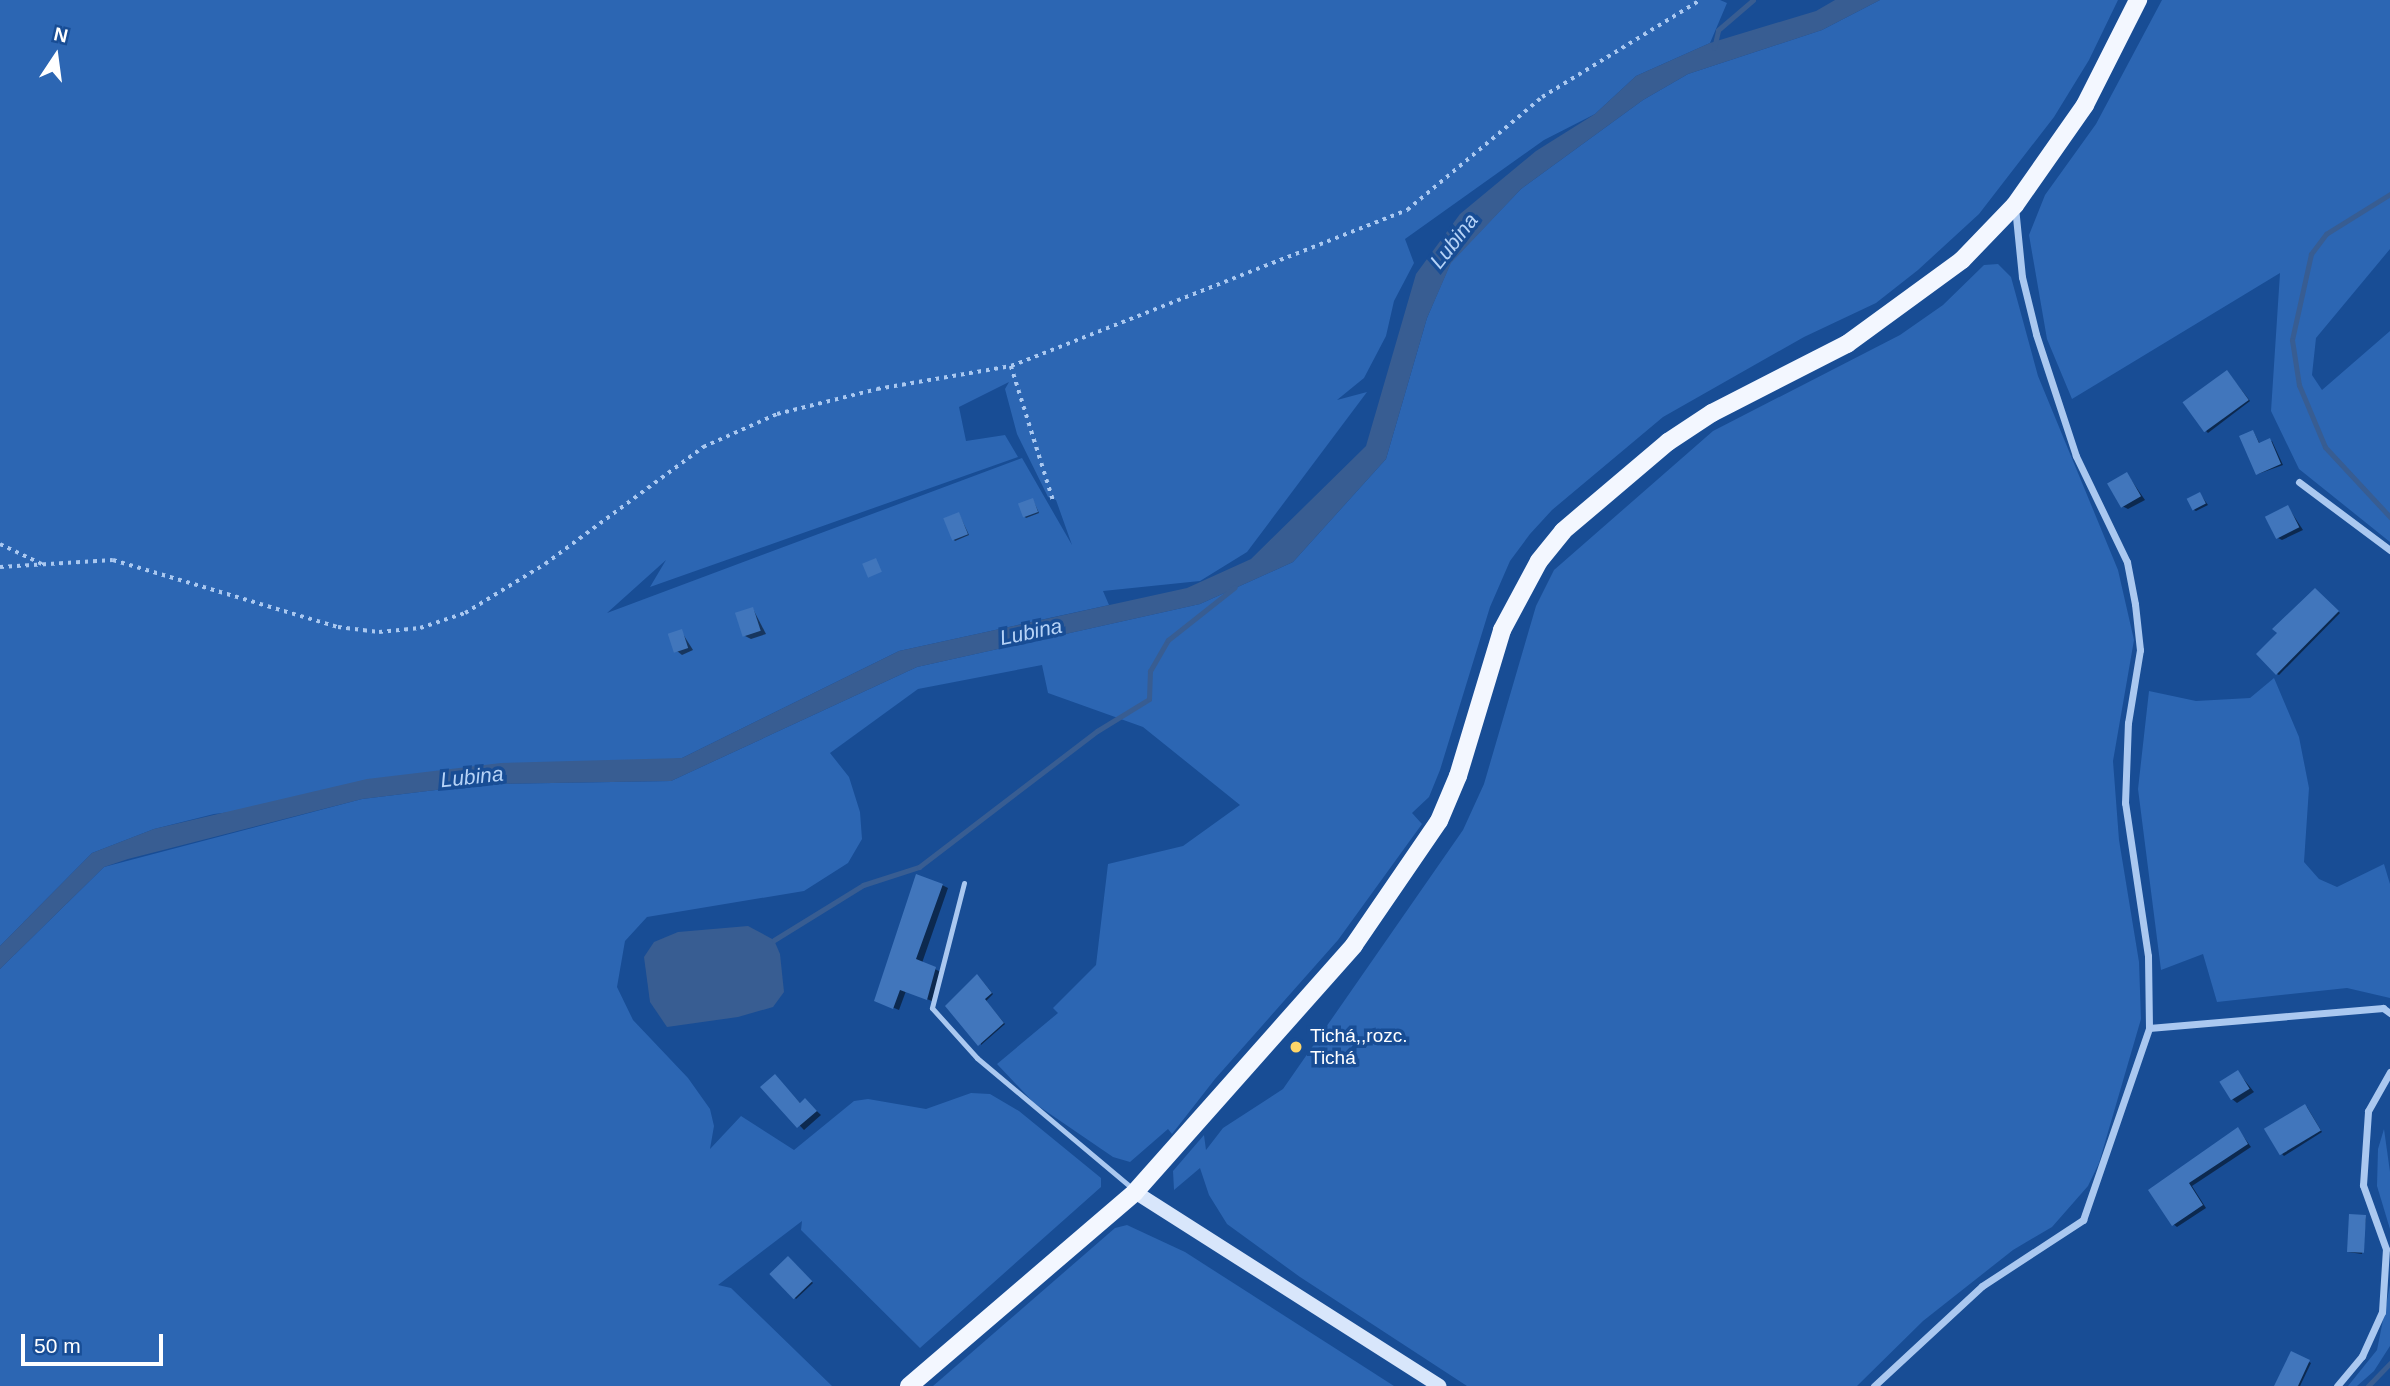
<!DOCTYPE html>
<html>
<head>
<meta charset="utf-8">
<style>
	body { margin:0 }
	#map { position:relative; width:2390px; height:1386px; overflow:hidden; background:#184d95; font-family:Arial,sans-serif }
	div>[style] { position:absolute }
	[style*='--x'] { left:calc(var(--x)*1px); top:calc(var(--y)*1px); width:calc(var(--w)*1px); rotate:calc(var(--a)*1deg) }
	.green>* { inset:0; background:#2c66b3 }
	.water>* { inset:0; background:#385d92 }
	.shadow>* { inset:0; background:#0007 }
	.stream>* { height:5px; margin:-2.5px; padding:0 2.5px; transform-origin:2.5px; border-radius:2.5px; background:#385d92 }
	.building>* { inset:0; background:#4176bc; transform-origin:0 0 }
	.path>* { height:3.5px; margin-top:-1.75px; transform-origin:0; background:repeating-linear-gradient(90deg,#aac8f0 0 3.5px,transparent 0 8.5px) }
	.lane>* { height:5px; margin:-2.5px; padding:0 2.5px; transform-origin:2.5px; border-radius:2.5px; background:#aac8f0 }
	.street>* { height:7px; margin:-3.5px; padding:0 3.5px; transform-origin:3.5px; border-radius:3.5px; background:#aac8f0 }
	.secondary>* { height:14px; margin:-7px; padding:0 7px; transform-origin:7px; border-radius:7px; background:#d8e6fb }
	.primary>* { height:18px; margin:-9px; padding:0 9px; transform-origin:9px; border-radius:9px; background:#f3f7ff }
	.dots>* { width:19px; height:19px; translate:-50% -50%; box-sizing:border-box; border:4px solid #184d95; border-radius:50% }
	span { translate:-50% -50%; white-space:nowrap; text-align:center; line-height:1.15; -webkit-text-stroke:7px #184d95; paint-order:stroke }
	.poi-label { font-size:19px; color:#fff }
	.left { translate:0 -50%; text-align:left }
	.water-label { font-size:21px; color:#b6d3f7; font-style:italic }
	.north { position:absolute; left:21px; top:21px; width:70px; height:70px; -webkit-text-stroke:5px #184d95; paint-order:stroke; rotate:13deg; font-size:19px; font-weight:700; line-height:28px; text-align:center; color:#fff }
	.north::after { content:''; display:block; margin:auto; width:24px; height:32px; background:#fff; clip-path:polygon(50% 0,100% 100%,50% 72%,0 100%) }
	.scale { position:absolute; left:21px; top:1334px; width:142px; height:32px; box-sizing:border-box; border:4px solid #fff; border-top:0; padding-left:9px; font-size:21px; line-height:24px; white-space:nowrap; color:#fff; -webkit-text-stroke:5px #184d95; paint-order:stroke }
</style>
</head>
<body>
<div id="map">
	<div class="green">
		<div style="clip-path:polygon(evenodd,0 0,1720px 0,1727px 3px,1710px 43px,1636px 76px,1595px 114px,1544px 140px,1405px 239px,1414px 263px,1394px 301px,1386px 336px,1364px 378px,1337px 400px,1367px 392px,1247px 552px,1200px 581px,1103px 591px,1109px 605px,899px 651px,682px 758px,214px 814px,154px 829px,92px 853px,0 946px,0 0,1009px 382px,1005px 389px,1017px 434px,1048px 497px,1056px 500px,1072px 545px,1022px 458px,607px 613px,666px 560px,650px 587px,1018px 457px,1005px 435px,966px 441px,959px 407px,1009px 382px)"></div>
		<div style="clip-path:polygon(1880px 0,2118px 0,2089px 60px,2054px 117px,1979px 214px,1918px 270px,1876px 303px,1804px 337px,1663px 417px,1552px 510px,1530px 534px,1510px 561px,1490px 607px,1440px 770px,1429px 797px,1412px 813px,1422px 824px,1338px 940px,1215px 1079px,1172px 1134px,1168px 1129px,1130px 1162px,1113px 1157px,1034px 1103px,997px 1064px,1058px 1013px,1053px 1008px,1096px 965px,1108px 864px,1183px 846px,1240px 805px,1143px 727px,1048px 693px,1042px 665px,918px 689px,830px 753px,849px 777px,860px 812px,862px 839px,848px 863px,804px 891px,647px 917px,625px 941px,617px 987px,633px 1020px,688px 1078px,710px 1109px,714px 1126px,710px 1149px,741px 1116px,794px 1150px,854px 1101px,868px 1099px,926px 1109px,971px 1093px,990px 1094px,1019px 1111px,1101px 1178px,1101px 1187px,920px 1348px,801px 1230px,802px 1221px,718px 1285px,731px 1288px,832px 1386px,0 1386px,0 969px,104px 867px,362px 799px,485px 784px,671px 781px,917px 667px,1200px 604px,1293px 562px,1386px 459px,1427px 318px,1451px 262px,1521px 189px,1643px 100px,1688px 74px,1822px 30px)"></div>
		<div style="clip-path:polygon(2162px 0,2390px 0,2390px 249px,2316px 338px,2312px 375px,2322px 390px,2390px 331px,2390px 542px,2299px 469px,2271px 411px,2280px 273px,2072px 399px,2047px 339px,2029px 235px,2045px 195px,2096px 124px)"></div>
		<div style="clip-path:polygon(1998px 264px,2011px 277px,2038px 376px,2118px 570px,2134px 640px,2113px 761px,2119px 840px,2139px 962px,2141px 1019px,2099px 1163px,2088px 1186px,2052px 1227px,2013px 1250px,1923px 1321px,1857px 1386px,1467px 1386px,1300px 1277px,1227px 1224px,1209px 1195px,1200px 1168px,1174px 1190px,1173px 1171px,1204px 1135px,1206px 1150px,1223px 1128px,1283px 1089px,1463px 830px,1484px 784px,1536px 606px,1554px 570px,1713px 431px,1900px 335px,1943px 305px,1984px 265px)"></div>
		<div style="clip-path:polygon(2274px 678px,2299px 737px,2309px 788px,2304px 862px,2319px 879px,2337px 887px,2384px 864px,2390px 884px,2390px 998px,2347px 988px,2217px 1002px,2203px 954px,2161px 970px,2138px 789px,2149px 691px,2196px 701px,2250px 698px)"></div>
		<div style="clip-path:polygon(2384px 1129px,2390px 1172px,2390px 1229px,2377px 1186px,2378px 1149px)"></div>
		<div style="clip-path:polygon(1127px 1225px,1185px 1252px,1394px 1386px,933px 1386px,1115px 1228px)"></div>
		<div style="clip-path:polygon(2390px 1285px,2390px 1346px,2374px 1371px,2357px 1386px,2348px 1386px,2377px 1350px)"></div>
	</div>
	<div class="water">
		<div style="clip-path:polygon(1835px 0,1880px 0,1822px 30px,1688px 74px,1643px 100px,1521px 189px,1451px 263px,1427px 318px,1386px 459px,1293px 562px,1200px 604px,917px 667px,671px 781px,485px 784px,362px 799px,128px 859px,104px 867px,0 969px,0 946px,92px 853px,154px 829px,367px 779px,501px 763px,682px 758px,899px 651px,1187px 588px,1251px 559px,1366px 446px,1416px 274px,1460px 214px,1536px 151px,1595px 114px,1636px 76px,1710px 43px,1816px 11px)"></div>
		<div style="clip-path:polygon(748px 926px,774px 940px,780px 954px,784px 992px,773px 1007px,738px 1017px,667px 1027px,650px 1002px,644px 957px,654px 942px,678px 932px)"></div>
	</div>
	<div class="shadow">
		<div style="clip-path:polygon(2229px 374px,2250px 401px,2208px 433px,2206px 431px)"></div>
		<div style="clip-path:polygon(2253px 431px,2260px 444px,2272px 441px,2283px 465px,2258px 474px)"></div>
		<div style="clip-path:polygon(2127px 474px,2145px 500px,2128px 509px,2122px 506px)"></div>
		<div style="clip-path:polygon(2200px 494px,2208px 505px,2196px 511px,2194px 510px)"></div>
		<div style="clip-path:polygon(1033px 500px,1039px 513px,1026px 518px,1024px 516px)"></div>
		<div style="clip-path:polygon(2288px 507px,2303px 530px,2282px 540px,2276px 537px)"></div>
		<div style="clip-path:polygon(959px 514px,969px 535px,955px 541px,953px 539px)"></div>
		<div style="clip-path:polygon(2317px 591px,2340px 613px,2279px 675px,2277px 674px)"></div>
		<div style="clip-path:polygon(753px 609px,766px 634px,751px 639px,745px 636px)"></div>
		<div style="clip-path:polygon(681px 631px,693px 650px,682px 655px,677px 651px)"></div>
		<div style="clip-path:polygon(942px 885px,948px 888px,922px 963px,941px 972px,932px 1001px,906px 991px,899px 1010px,882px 1003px)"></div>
		<div style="clip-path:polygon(979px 977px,993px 994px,986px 1001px,1005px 1024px,981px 1045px)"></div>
		<div style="clip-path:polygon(2238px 1072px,2254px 1092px,2237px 1103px,2232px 1099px)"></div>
		<div style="clip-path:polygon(775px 1076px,801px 1104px,805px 1100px,821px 1115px,804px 1130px,763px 1087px)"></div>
		<div style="clip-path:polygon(2307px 1107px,2322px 1132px,2284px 1156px,2282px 1154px)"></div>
		<div style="clip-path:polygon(2238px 1129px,2251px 1147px,2192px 1186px,2206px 1208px,2177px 1227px,2173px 1224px,2151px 1191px)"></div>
		<div style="clip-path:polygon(2366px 1217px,2362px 1254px,2348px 1252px)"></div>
		<div style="clip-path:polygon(791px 1260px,813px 1283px,796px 1299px,794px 1297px)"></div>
		<div style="clip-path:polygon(2292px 1353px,2311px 1363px,2300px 1386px,2276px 1386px)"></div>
	</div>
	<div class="stream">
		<div style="--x:1714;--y:48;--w:18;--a:-77"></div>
		<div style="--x:1718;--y:30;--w:46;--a:-40.6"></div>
		<div style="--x:2390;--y:194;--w:75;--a:148"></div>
		<div style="--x:2326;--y:234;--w:25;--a:127"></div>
		<div style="--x:2311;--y:254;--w:88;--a:102.5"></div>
		<div style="--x:2292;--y:340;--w:46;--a:81.2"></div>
		<div style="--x:2299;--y:385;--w:67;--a:67.2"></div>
		<div style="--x:2325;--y:447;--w:96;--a:47.1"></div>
		<div style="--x:774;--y:940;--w:105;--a:-31.7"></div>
		<div style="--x:863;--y:885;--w:59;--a:-17.8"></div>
		<div style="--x:919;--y:867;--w:224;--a:-37.4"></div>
		<div style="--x:1097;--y:731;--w:61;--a:-31.6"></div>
		<div style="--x:1149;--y:699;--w:28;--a:-88"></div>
		<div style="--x:1150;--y:671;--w:36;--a:-60"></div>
		<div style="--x:1168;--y:640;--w:85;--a:-38.3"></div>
		<div style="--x:2368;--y:1386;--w:32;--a:-46"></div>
	</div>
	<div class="building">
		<div style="left:2227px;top:370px;width:37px;height:55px;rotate:54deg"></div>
		<div style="clip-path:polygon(2253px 430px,2259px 443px,2270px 438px,2281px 464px,2256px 475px,2239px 436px)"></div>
		<div style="left:2127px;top:472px;width:28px;height:23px;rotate:60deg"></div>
		<div style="left:2200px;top:492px;width:13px;height:15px;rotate:63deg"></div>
		<div style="left:1033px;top:498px;width:15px;height:16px;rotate:70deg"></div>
		<div style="left:2288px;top:505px;width:25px;height:26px;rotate:63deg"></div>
		<div style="left:959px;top:512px;width:24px;height:17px;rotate:68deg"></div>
		<div style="left:876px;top:558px;width:15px;height:15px;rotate:67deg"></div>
		<div style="clip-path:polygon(2315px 588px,2339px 611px,2276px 675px,2256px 654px,2277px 633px,2272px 629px)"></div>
		<div style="left:753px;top:607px;width:25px;height:19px;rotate:72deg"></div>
		<div style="left:682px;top:629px;width:20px;height:15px;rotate:72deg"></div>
		<div style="clip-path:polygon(916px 874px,943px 884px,916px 959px,936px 967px,927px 1000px,900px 990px,893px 1009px,874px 1001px)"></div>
		<div style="clip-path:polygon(977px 974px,992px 993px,985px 999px,1004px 1023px,978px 1046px,945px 1006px)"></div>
		<div style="left:2238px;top:1070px;width:22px;height:22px;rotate:58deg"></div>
		<div style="clip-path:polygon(775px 1074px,800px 1103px,805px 1098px,817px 1111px,797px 1128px,760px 1087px)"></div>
		<div style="left:2305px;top:1104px;width:31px;height:48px;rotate:59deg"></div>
		<div style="clip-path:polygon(2238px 1127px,2248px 1144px,2189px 1183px,2203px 1205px,2172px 1226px,2148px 1190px)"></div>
		<div style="left:2349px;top:1214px;width:17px;height:38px;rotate:3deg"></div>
		<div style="left:788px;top:1256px;width:35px;height:26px;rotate:46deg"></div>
		<div style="clip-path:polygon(2291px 1351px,2310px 1360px,2298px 1386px,2274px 1386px)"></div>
	</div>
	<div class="path">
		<div style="--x:1011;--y:366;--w:140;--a:72.6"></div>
		<div style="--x:0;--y:544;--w:47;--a:25.5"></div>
		<div style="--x:0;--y:567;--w:113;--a:-3.5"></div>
		<div style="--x:113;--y:560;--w:235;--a:16.6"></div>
		<div style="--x:338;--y:627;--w:41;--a:7"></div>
		<div style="--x:379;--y:632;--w:41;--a:-5.6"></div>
		<div style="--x:420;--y:628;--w:47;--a:-18.4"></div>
		<div style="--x:465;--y:613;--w:94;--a:-31.5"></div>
		<div style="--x:545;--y:564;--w:197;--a:-36.5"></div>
		<div style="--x:703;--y:447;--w:81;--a:-24"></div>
		<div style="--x:777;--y:414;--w:103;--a:-14"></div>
		<div style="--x:877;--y:389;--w:136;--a:-9.7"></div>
		<div style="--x:1011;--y:366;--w:426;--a:-21.5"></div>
		<div style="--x:1407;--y:210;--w:176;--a:-39.9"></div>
		<div style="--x:1542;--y:97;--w:185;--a:-31.5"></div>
	</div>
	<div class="lane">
		<div style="--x:964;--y:883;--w:129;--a:104.4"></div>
		<div style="--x:932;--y:1008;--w:67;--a:48"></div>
		<div style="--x:977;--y:1058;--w:204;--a:40"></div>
	</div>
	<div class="street">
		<div style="--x:2299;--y:482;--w:114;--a:36.8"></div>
		<div style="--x:2149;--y:1028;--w:235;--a:-4.9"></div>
		<div style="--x:2383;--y:1008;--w:9;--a:36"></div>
		<div style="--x:1874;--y:1386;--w:147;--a:-42.8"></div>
		<div style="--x:1982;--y:1286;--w:121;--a:-33.2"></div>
		<div style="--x:2083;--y:1220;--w:203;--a:-71"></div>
		<div style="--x:2149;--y:1028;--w:72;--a:-90.8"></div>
		<div style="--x:2148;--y:956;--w:155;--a:-98.5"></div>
		<div style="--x:2125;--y:803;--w:80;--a:-87.9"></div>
		<div style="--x:2128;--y:723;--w:74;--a:-80.7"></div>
		<div style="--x:2140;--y:650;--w:46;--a:-96.2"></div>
		<div style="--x:2135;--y:604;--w:43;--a:-100.8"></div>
		<div style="--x:2127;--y:562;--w:118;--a:-115.7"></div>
		<div style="--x:2076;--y:456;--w:128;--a:-108.2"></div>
		<div style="--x:2036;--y:334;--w:59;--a:-103.8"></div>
		<div style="--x:2022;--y:277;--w:70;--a:-95.7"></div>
		<div style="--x:2337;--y:1386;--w:39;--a:-50"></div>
		<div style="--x:2362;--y:1356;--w:48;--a:-65.6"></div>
		<div style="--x:2382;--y:1312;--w:63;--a:-86.4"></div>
		<div style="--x:2386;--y:1249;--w:68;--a:-109.8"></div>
		<div style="--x:2363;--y:1185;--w:74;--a:-86.1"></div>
		<div style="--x:2368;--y:1111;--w:45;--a:-60.6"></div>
	</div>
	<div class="secondary">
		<div style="--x:1135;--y:1192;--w:361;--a:32.5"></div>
	</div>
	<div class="primary">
		<div style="--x:909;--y:1386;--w:298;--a:-40.6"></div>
		<div style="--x:1135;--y:1192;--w:330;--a:-48.4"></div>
		<div style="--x:1354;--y:945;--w:150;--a:-55.6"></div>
		<div style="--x:1439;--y:821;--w:49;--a:-67.1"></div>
		<div style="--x:1458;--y:776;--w:152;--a:-73.2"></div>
		<div style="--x:1502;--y:630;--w:78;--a:-61.8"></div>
		<div style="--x:1539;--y:561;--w:38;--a:-51"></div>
		<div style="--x:1563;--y:531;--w:138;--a:-40.3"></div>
		<div style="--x:1668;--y:442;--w:53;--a:-33.4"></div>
		<div style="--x:1712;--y:413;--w:152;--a:-27.1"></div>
		<div style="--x:1847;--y:344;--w:142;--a:-36.1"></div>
		<div style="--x:1962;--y:260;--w:76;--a:-46.1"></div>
		<div style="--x:2015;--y:205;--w:122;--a:-55"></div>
		<div style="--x:2085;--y:105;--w:118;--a:-63.2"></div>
	</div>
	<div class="dots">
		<div style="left:1296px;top:1047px;background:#ffd669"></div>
	</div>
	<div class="poi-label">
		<span class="left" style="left:1310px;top:1047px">Tichá,,rozc.<br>Tichá</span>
	</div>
	<div class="water-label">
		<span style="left:1454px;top:241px;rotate:-52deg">Lubina</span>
		<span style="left:1031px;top:632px;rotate:-12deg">Lubina</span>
		<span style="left:472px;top:777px;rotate:-6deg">Lubina</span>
	</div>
	<div class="north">N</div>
	<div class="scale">50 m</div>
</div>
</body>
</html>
